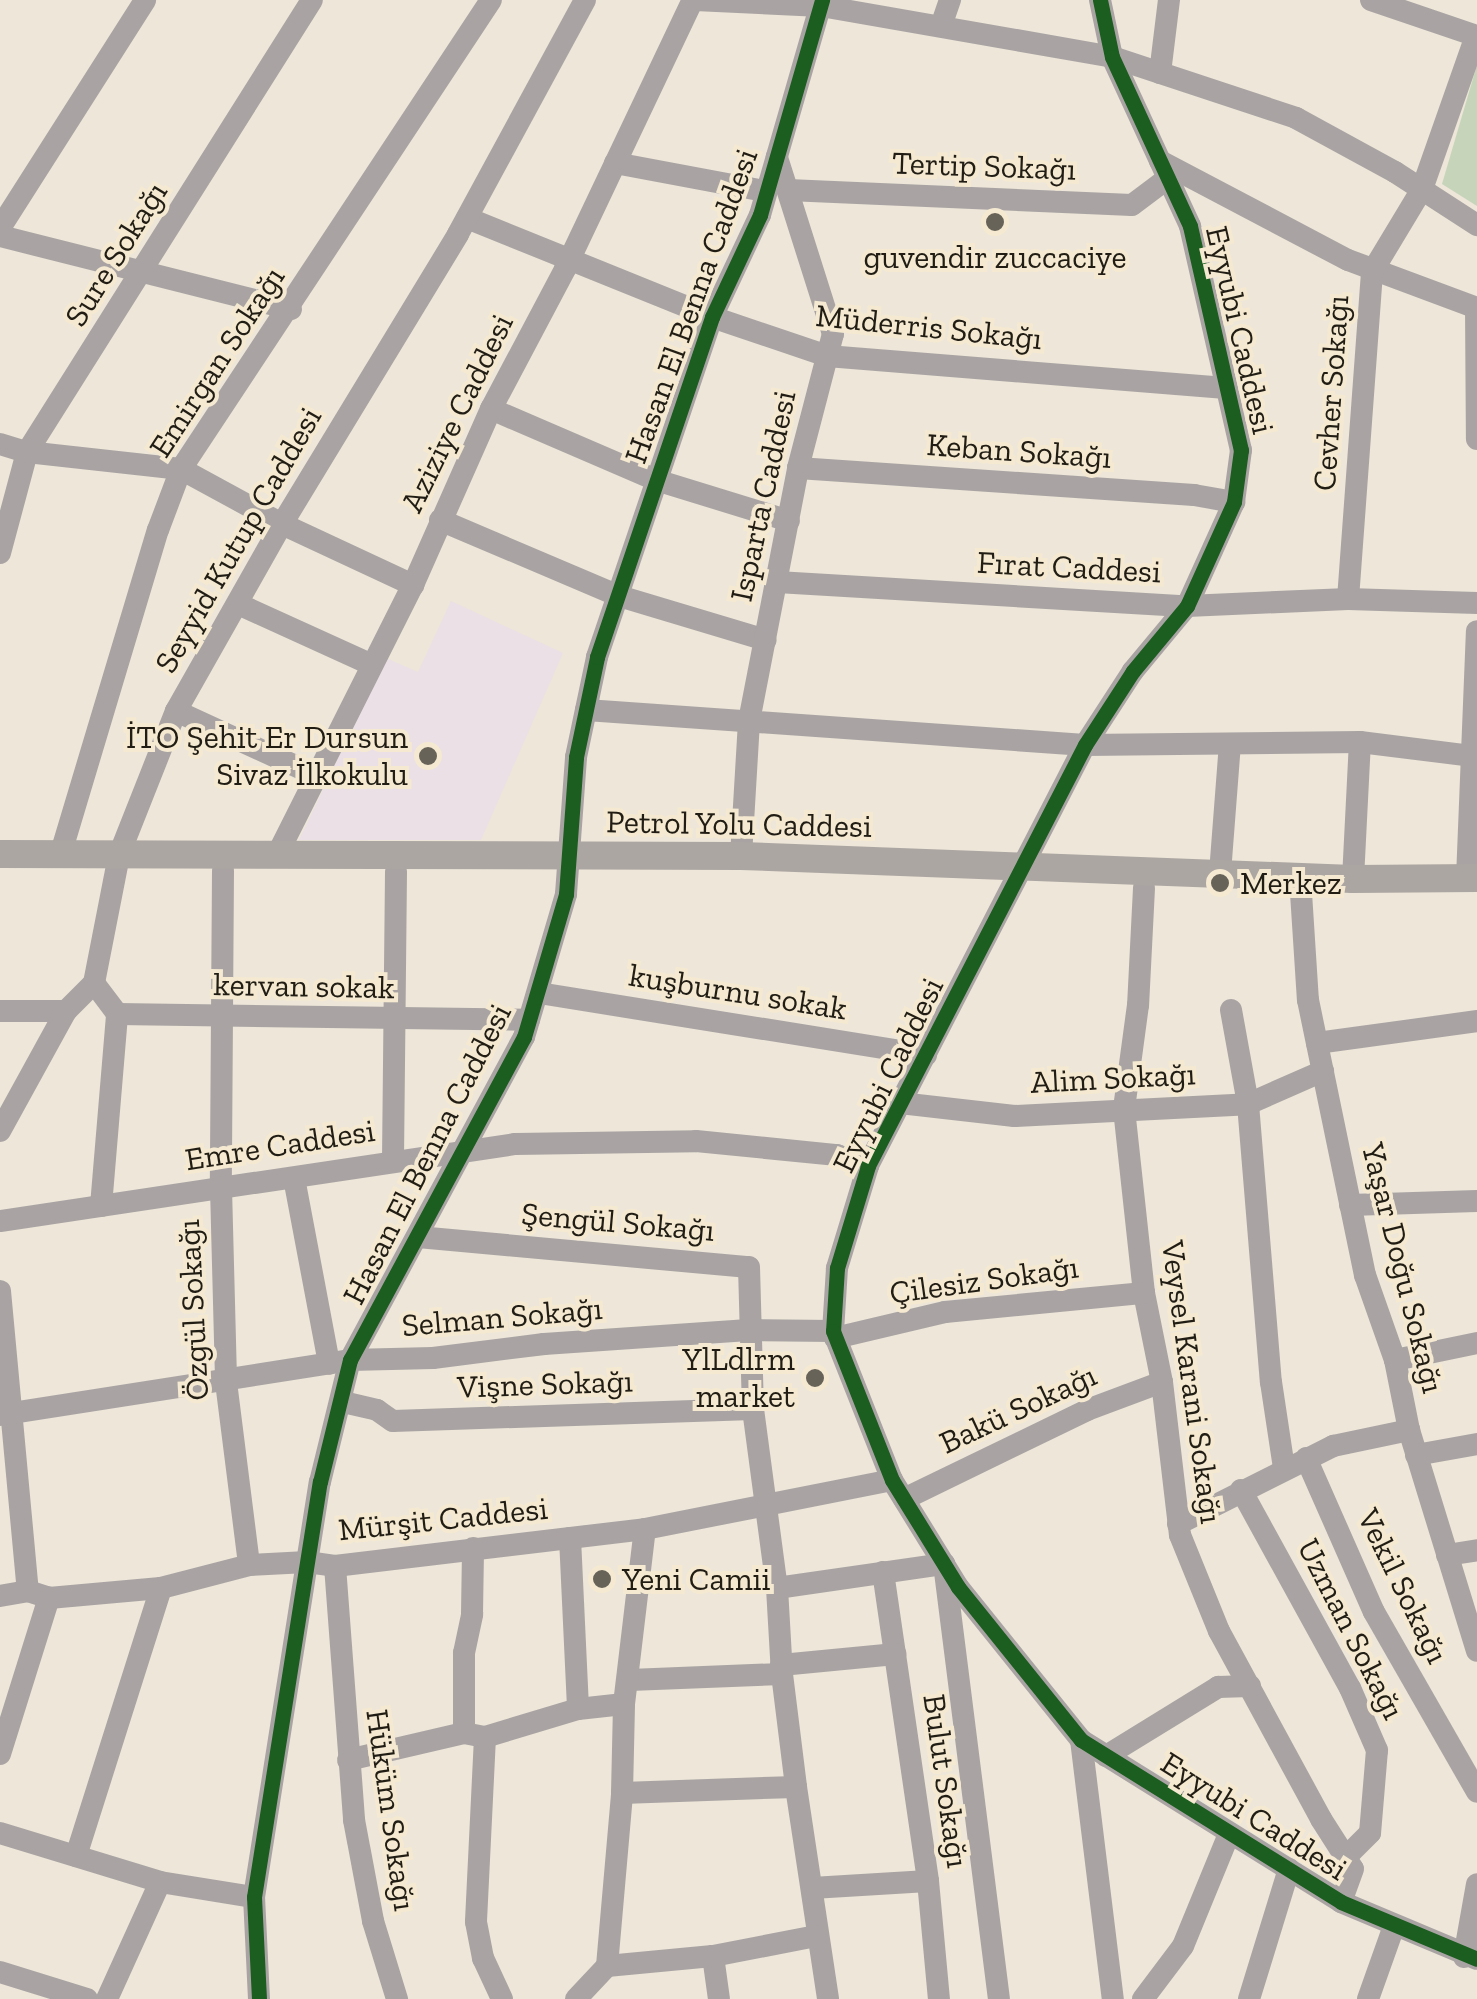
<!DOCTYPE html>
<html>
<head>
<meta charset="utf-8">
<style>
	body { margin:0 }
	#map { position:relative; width:1477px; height:1999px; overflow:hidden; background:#ede6d9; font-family:"Zilla Slab",serif }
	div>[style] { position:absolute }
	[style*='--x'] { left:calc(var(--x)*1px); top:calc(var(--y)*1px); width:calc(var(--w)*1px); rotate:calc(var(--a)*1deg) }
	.education>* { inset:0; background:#eae0e6 }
	.green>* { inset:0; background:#c6d4ba }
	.minor>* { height:22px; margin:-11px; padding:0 11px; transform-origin:11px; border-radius:11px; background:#a9a4a3 }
	.major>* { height:28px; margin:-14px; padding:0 14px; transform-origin:14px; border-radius:14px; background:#aca6a2 }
	.cycleway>* { height:15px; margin:-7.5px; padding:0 7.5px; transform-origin:7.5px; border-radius:7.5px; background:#1b5e20 }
	.dots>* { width:28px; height:28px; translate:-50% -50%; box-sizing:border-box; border:5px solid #f5ead1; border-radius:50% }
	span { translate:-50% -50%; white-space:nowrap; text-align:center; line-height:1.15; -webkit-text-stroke:8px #f5ead1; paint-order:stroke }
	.street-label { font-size:32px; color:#211d14 }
	.poi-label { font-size:32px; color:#211d14 }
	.right { translate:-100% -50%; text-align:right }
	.left { translate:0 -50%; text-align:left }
</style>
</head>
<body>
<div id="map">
	<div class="education">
		<div style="clip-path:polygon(451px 601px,563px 653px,481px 840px,299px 840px,386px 658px,418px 672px)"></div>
	</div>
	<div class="green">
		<div style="clip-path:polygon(1477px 65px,1477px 206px,1442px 184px)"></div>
	</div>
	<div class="minor">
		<div style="--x:695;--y:0;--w:126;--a:2.7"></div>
		<div style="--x:821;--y:6;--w:295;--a:9.9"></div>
		<div style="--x:1112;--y:57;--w:194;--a:18.3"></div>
		<div style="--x:1296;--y:118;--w:113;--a:28.6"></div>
		<div style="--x:1395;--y:172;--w:98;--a:32.9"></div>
		<div style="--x:1100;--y:0;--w:58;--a:78.1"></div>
		<div style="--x:1112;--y:57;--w:186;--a:65.2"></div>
		<div style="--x:1190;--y:226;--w:230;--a:77.2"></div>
		<div style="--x:1241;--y:450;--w:52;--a:97.7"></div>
		<div style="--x:1234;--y:502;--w:114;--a:114.3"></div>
		<div style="--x:1187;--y:606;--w:85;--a:129.7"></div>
		<div style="--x:1133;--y:671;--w:88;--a:123"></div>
		<div style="--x:1085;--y:745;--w:474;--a:117.3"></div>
		<div style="--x:868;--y:1166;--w:107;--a:106.9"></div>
		<div style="--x:837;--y:1268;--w:63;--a:93.6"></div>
		<div style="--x:833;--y:1331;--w:160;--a:68.4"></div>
		<div style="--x:892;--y:1480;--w:126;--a:58.3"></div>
		<div style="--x:958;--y:1587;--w:196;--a:51.2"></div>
		<div style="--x:1081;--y:1740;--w:306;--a:31.9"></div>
		<div style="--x:1341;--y:1902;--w:147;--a:22.7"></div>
		<div style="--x:1371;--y:0;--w:112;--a:18.8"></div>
		<div style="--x:941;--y:26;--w:28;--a:-71"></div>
		<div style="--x:1160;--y:73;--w:74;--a:-83"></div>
		<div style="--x:1160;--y:161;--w:212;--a:27.8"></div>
		<div style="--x:1348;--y:260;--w:138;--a:20.4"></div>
		<div style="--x:615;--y:163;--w:152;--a:10.6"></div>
		<div style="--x:788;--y:190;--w:344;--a:2.5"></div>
		<div style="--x:1132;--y:205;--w:45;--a:-36.9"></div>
		<div style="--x:467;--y:218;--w:264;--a:22"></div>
		<div style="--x:712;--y:317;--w:121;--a:18.7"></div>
		<div style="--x:827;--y:356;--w:400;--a:4.6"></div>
		<div style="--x:0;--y:228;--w:270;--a:-57.5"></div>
		<div style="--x:0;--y:236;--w:300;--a:14.1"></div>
		<div style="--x:1476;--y:308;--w:131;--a:89.6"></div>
		<div style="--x:491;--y:409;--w:180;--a:23.3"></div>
		<div style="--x:656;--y:480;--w:139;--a:17.1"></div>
		<div style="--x:0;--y:444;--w:28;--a:17"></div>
		<div style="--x:27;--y:452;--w:155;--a:6.3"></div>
		<div style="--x:181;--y:469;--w:115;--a:28.6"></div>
		<div style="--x:282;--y:524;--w:145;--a:25"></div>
		<div style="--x:798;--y:468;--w:397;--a:3.9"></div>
		<div style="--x:1194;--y:495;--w:41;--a:9.9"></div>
		<div style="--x:440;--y:520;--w:194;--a:23"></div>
		<div style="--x:619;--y:596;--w:153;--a:16.7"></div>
		<div style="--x:0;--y:553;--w:105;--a:-75"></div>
		<div style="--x:27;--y:452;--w:534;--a:-57.77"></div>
		<div style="--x:777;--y:582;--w:411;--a:3.4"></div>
		<div style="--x:1187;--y:606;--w:161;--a:-2.5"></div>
		<div style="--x:1348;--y:599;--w:129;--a:1.8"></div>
		<div style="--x:1348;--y:599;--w:328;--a:-85.8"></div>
		<div style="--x:1372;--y:272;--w:97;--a:-58.9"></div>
		<div style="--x:1422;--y:189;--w:162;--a:-70.6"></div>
		<div style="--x:238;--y:604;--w:145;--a:24.4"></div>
		<div style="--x:586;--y:710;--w:500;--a:4.01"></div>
		<div style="--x:1085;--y:745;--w:275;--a:-0.6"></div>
		<div style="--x:1360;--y:742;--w:114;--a:7.1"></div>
		<div style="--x:176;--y:711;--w:155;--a:24.7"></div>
		<div style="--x:278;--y:853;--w:300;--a:-63.3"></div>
		<div style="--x:413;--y:585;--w:193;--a:-66.1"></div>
		<div style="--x:491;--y:409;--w:158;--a:-62.1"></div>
		<div style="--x:565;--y:269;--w:298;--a:-64.6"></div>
		<div style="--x:60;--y:856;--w:340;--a:-73.3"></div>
		<div style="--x:158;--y:530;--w:65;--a:-69.3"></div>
		<div style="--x:181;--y:469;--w:562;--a:-56.54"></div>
		<div style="--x:741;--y:856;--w:135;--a:-86.6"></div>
		<div style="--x:749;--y:721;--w:258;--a:-79"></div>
		<div style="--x:798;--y:468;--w:138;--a:-75.4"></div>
		<div style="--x:833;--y:334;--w:186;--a:-107.6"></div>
		<div style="--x:223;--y:871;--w:317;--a:90.4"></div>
		<div style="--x:221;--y:1188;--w:194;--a:88.5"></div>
		<div style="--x:226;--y:1382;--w:184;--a:82.8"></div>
		<div style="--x:1220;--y:873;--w:129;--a:-85.6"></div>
		<div style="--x:1467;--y:878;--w:247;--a:-87.7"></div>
		<div style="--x:1353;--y:879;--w:137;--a:-87.1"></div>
		<div style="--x:1144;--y:888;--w:117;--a:92.9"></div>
		<div style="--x:1138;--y:1005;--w:105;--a:97.7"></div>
		<div style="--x:1124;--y:1109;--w:185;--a:83.8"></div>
		<div style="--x:1144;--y:1293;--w:91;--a:78.6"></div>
		<div style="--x:1162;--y:1382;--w:154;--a:83.3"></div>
		<div style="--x:1180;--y:1535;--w:104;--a:67.9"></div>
		<div style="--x:1219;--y:1631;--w:214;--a:61.5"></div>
		<div style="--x:1321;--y:1819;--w:59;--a:57.4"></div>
		<div style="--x:1353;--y:1869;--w:35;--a:110"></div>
		<div style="--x:1301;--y:893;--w:107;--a:86.3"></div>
		<div style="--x:1308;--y:1000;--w:281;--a:78.3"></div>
		<div style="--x:1365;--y:1275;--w:90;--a:70.6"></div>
		<div style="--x:1395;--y:1360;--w:71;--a:78.7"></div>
		<div style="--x:1409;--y:1430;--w:231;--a:72.9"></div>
		<div style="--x:94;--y:983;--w:39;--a:53"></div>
		<div style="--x:117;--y:1014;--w:412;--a:0.8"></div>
		<div style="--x:539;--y:993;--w:392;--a:9.1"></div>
		<div style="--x:1231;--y:1010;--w:96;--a:79.7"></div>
		<div style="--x:1248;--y:1104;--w:279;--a:85.3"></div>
		<div style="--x:1271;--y:1382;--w:87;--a:81.4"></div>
		<div style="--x:0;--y:1011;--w:66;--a:0"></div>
		<div style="--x:1317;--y:1043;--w:162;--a:-7.8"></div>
		<div style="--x:900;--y:1103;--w:115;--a:6.5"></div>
		<div style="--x:1014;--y:1116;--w:234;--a:-2.9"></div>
		<div style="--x:1248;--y:1104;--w:82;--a:-23.7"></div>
		<div style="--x:0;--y:1131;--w:137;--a:-61.2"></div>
		<div style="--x:66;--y:1011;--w:40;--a:-45"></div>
		<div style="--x:94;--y:983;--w:130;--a:-78.9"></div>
		<div style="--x:119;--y:855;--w:155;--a:-68.4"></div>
		<div style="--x:176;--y:711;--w:215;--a:-60.5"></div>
		<div style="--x:282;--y:524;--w:339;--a:-58.7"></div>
		<div style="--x:458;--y:234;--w:266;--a:-61.5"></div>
		<div style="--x:393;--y:1159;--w:287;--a:-89.4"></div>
		<div style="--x:294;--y:1178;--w:189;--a:79.3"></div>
		<div style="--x:1350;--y:1205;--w:127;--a:-1.8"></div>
		<div style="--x:101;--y:1206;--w:193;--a:-85.2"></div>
		<div style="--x:0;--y:1221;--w:521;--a:-8.5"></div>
		<div style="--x:515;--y:1144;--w:181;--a:-0.9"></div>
		<div style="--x:696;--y:1141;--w:142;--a:5.7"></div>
		<div style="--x:837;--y:1155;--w:33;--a:20"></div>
		<div style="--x:418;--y:1237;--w:332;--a:5.2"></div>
		<div style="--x:749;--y:1267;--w:142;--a:88.4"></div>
		<div style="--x:753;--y:1409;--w:181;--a:82.4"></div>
		<div style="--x:777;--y:1588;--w:86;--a:86.7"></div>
		<div style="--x:782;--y:1674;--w:114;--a:82.9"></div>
		<div style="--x:796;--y:1787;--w:214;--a:81.4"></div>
		<div style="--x:0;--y:1291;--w:301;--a:84.7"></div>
		<div style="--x:835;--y:1338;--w:113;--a:-13.3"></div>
		<div style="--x:945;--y:1312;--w:200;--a:-5.5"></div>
		<div style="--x:1395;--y:1360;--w:84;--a:-11.7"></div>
		<div style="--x:343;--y:1402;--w:35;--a:13"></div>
		<div style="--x:377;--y:1410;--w:19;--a:35"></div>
		<div style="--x:393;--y:1421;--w:360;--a:-1.9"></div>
		<div style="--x:0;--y:1415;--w:354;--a:-8.9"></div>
		<div style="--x:350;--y:1360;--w:83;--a:-1.4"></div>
		<div style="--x:433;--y:1358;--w:112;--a:-7.2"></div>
		<div style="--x:544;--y:1344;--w:205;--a:-3.9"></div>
		<div style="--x:749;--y:1330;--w:84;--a:0.7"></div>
		<div style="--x:1416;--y:1455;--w:62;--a:-10.2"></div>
		<div style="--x:1306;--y:1458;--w:168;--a:66.2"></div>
		<div style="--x:1374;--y:1612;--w:207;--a:60.2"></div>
		<div style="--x:1241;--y:1490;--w:226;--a:61.2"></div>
		<div style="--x:1350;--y:1688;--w:68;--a:66.5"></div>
		<div style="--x:1377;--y:1750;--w:83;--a:94.8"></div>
		<div style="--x:1370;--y:1833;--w:33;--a:135"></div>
		<div style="--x:904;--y:1499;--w:203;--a:-25.9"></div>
		<div style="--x:1087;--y:1410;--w:80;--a:-20.5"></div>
		<div style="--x:1178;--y:1524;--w:174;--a:-26.7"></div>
		<div style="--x:1333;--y:1446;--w:78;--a:-11.9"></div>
		<div style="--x:570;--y:1538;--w:171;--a:87.3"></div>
		<div style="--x:1447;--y:1555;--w:30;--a:-9"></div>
		<div style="--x:335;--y:1566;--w:255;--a:85.7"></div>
		<div style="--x:354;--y:1820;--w:103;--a:79.3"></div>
		<div style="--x:373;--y:1921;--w:82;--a:72.9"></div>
		<div style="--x:883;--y:1572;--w:312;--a:81.7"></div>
		<div style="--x:928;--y:1881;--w:119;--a:84.7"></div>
		<div style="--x:777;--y:1588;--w:169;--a:-8.2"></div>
		<div style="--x:944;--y:1564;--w:438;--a:82.8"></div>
		<div style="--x:0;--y:1596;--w:28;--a:-10"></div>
		<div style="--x:28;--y:1591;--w:22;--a:18"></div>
		<div style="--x:49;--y:1598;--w:112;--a:-5.1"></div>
		<div style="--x:161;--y:1588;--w:91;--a:-14.6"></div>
		<div style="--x:249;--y:1565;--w:58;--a:-3"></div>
		<div style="--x:307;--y:1562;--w:28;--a:8"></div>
		<div style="--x:335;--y:1566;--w:312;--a:-6.8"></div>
		<div style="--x:645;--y:1529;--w:252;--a:-11.2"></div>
		<div style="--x:781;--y:1665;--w:115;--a:-5.5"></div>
		<div style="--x:630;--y:1680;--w:152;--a:-2.3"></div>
		<div style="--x:464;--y:1733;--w:80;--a:-90"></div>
		<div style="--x:464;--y:1653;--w:40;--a:-78"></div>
		<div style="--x:472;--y:1614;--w:66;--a:-89.1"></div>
		<div style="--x:485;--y:1737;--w:185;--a:92.8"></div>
		<div style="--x:476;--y:1922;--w:37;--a:79"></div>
		<div style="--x:483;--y:1958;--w:45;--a:65.1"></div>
		<div style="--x:1081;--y:1740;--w:261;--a:83"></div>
		<div style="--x:0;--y:1754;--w:164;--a:-72.6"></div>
		<div style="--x:1106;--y:1756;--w:132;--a:-31.6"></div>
		<div style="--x:1218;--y:1687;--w:32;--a:-2"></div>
		<div style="--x:348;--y:1760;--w:119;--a:-13.1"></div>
		<div style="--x:464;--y:1733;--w:21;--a:11"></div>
		<div style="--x:485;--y:1737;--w:97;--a:-16.8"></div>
		<div style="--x:578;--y:1709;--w:46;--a:-6.2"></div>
		<div style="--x:622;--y:1793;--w:174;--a:-2"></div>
		<div style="--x:0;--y:1833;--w:167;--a:17"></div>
		<div style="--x:160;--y:1882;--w:95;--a:9.1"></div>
		<div style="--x:76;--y:1856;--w:281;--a:-72.4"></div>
		<div style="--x:812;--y:1888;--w:116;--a:-3.5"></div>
		<div style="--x:713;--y:1956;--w:43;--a:82.1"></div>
		<div style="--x:1464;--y:1957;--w:74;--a:-79.9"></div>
		<div style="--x:607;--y:1966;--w:106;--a:-5.4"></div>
		<div style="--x:713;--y:1956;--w:105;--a:-11"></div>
		<div style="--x:0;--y:1972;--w:91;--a:17.2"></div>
		<div style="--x:107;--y:1999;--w:128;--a:-65.6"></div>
		<div style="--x:259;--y:1999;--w:102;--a:-92.8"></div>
		<div style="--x:254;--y:1897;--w:420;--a:-81"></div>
		<div style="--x:320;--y:1482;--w:126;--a:-76.2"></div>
		<div style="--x:350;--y:1360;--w:367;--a:-61.7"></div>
		<div style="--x:524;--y:1037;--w:149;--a:-73.6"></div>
		<div style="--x:566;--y:894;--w:137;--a:-85.8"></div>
		<div style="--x:576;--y:757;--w:102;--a:-78.1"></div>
		<div style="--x:597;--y:657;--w:359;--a:-71.3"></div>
		<div style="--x:712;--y:317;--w:113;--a:-64.8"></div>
		<div style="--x:760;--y:215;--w:224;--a:-73.9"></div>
		<div style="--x:576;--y:1999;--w:45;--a:-46.8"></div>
		<div style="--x:607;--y:1966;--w:174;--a:-85"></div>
		<div style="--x:622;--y:1793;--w:89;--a:-88.7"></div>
		<div style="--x:624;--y:1704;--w:176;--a:-83.2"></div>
		<div style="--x:1143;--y:1999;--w:66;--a:-53"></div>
		<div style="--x:1183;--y:1946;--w:121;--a:-67.7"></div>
		<div style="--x:1249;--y:1999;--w:136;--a:-72.9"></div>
		<div style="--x:1368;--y:1999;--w:77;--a:-70.4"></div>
	</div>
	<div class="major">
		<div style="--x:0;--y:854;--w:741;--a:0.15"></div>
		<div style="--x:741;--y:856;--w:612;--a:2.15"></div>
		<div style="--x:1353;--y:879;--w:124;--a:-0.5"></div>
	</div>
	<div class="cycleway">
		<div style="--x:1100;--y:0;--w:58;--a:78.1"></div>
		<div style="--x:1112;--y:57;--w:186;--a:65.2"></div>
		<div style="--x:1190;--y:226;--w:230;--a:77.2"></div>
		<div style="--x:1241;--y:450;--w:52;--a:97.7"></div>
		<div style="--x:1234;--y:502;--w:114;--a:114.3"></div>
		<div style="--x:1187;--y:606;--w:85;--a:129.7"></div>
		<div style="--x:1133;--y:671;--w:88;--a:123"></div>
		<div style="--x:1085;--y:745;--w:474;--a:117.3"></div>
		<div style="--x:868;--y:1166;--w:107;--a:106.9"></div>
		<div style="--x:837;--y:1268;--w:63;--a:93.6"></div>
		<div style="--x:833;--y:1331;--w:160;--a:68.4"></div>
		<div style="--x:892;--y:1480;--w:126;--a:58.3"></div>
		<div style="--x:958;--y:1587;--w:196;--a:51.2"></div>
		<div style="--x:1081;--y:1740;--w:306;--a:31.9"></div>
		<div style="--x:1341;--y:1902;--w:147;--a:22.7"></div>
		<div style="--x:259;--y:1999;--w:102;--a:-92.8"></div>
		<div style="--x:254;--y:1897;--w:420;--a:-81"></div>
		<div style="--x:320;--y:1482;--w:126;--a:-76.2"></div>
		<div style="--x:350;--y:1360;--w:367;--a:-61.7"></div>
		<div style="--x:524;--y:1037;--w:149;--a:-73.6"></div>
		<div style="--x:566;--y:894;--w:137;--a:-85.8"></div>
		<div style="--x:576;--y:757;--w:102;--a:-78.1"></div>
		<div style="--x:597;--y:657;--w:359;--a:-71.3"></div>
		<div style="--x:712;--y:317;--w:113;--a:-64.8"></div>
		<div style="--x:760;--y:215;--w:224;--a:-73.9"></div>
	</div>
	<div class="dots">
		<div style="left:995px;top:222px;background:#686359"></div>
		<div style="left:428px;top:756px;background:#686359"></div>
		<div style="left:1220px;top:883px;background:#686359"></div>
		<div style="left:815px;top:1378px;background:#686359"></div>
		<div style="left:602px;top:1579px;background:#686359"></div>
	</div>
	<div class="street-label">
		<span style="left:984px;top:166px;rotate:2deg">Tertip Sokağı</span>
		<span style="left:116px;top:254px;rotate:-58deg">Sure Sokağı</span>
		<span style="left:691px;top:306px;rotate:-70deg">Hasan El Benna Caddesi</span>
		<span style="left:929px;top:327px;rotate:6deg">Müderris Sokağı</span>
		<span style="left:1240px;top:330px;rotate:77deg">Eyyubi Caddesi</span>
		<span style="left:217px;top:362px;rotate:-57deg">Emirgan Sokağı</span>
		<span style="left:1331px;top:393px;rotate:-86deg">Cevher Sokağı</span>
		<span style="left:457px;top:413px;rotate:-64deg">Aziziye Caddesi</span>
		<span style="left:1019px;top:451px;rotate:4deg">Keban Sokağı</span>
		<span style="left:763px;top:496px;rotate:-78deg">Isparta Caddesi</span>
		<span style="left:238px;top:540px;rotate:-60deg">Seyyid Kutup Caddesi</span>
		<span style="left:1069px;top:567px;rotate:3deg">Fırat Caddesi</span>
		<span style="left:739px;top:824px;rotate:1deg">Petrol Yolu Caddesi</span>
		<span style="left:304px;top:986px;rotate:1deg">kervan sokak</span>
		<span style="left:738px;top:992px;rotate:9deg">kuşburnu sokak</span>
		<span style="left:888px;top:1075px;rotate:-64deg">Eyyubi Caddesi</span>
		<span style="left:1113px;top:1078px;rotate:-3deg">Alim Sokağı</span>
		<span style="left:280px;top:1145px;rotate:-9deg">Emre Caddesi</span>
		<span style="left:427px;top:1154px;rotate:-63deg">Hasan El Benna Caddesi</span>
		<span style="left:618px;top:1222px;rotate:5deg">Şengül Sokağı</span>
		<span style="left:1403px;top:1268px;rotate:76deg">Yaşar Doğu Sokağı</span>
		<span style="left:984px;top:1280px;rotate:-8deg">Çilesiz Sokağı</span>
		<span style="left:193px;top:1310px;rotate:-93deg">Özgül Sokağı</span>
		<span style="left:502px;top:1317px;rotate:-5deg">Selman Sokağı</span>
		<span style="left:1192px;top:1382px;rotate:82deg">Veysel Karani Sokağı</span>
		<span style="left:545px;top:1384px;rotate:-2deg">Vişne Sokağı</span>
		<span style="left:1018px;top:1409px;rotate:-25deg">Bakü Sokağı</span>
		<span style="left:443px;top:1519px;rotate:-6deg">Mürşit Caddesi</span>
		<span style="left:1403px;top:1586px;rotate:64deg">Vekil Sokağı</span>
		<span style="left:1351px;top:1629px;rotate:63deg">Uzman Sokağı</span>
		<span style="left:946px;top:1781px;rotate:82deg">Bulut Sokağı</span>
		<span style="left:391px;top:1810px;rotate:82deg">Hüküm Sokağı</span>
		<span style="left:1254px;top:1816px;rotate:32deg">Eyyubi Caddesi</span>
	</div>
	<div class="poi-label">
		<span style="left:995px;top:257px">guvendir zuccaciye</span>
		<span class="right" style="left:408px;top:756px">İTO Şehit Er Dursun<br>Sivaz İlkokulu</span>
		<span class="left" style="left:1240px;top:883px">Merkez</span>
		<span class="right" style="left:795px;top:1378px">YlLdlrm<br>market</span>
		<span class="left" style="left:622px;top:1579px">Yeni Camii</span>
	</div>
</div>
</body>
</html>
